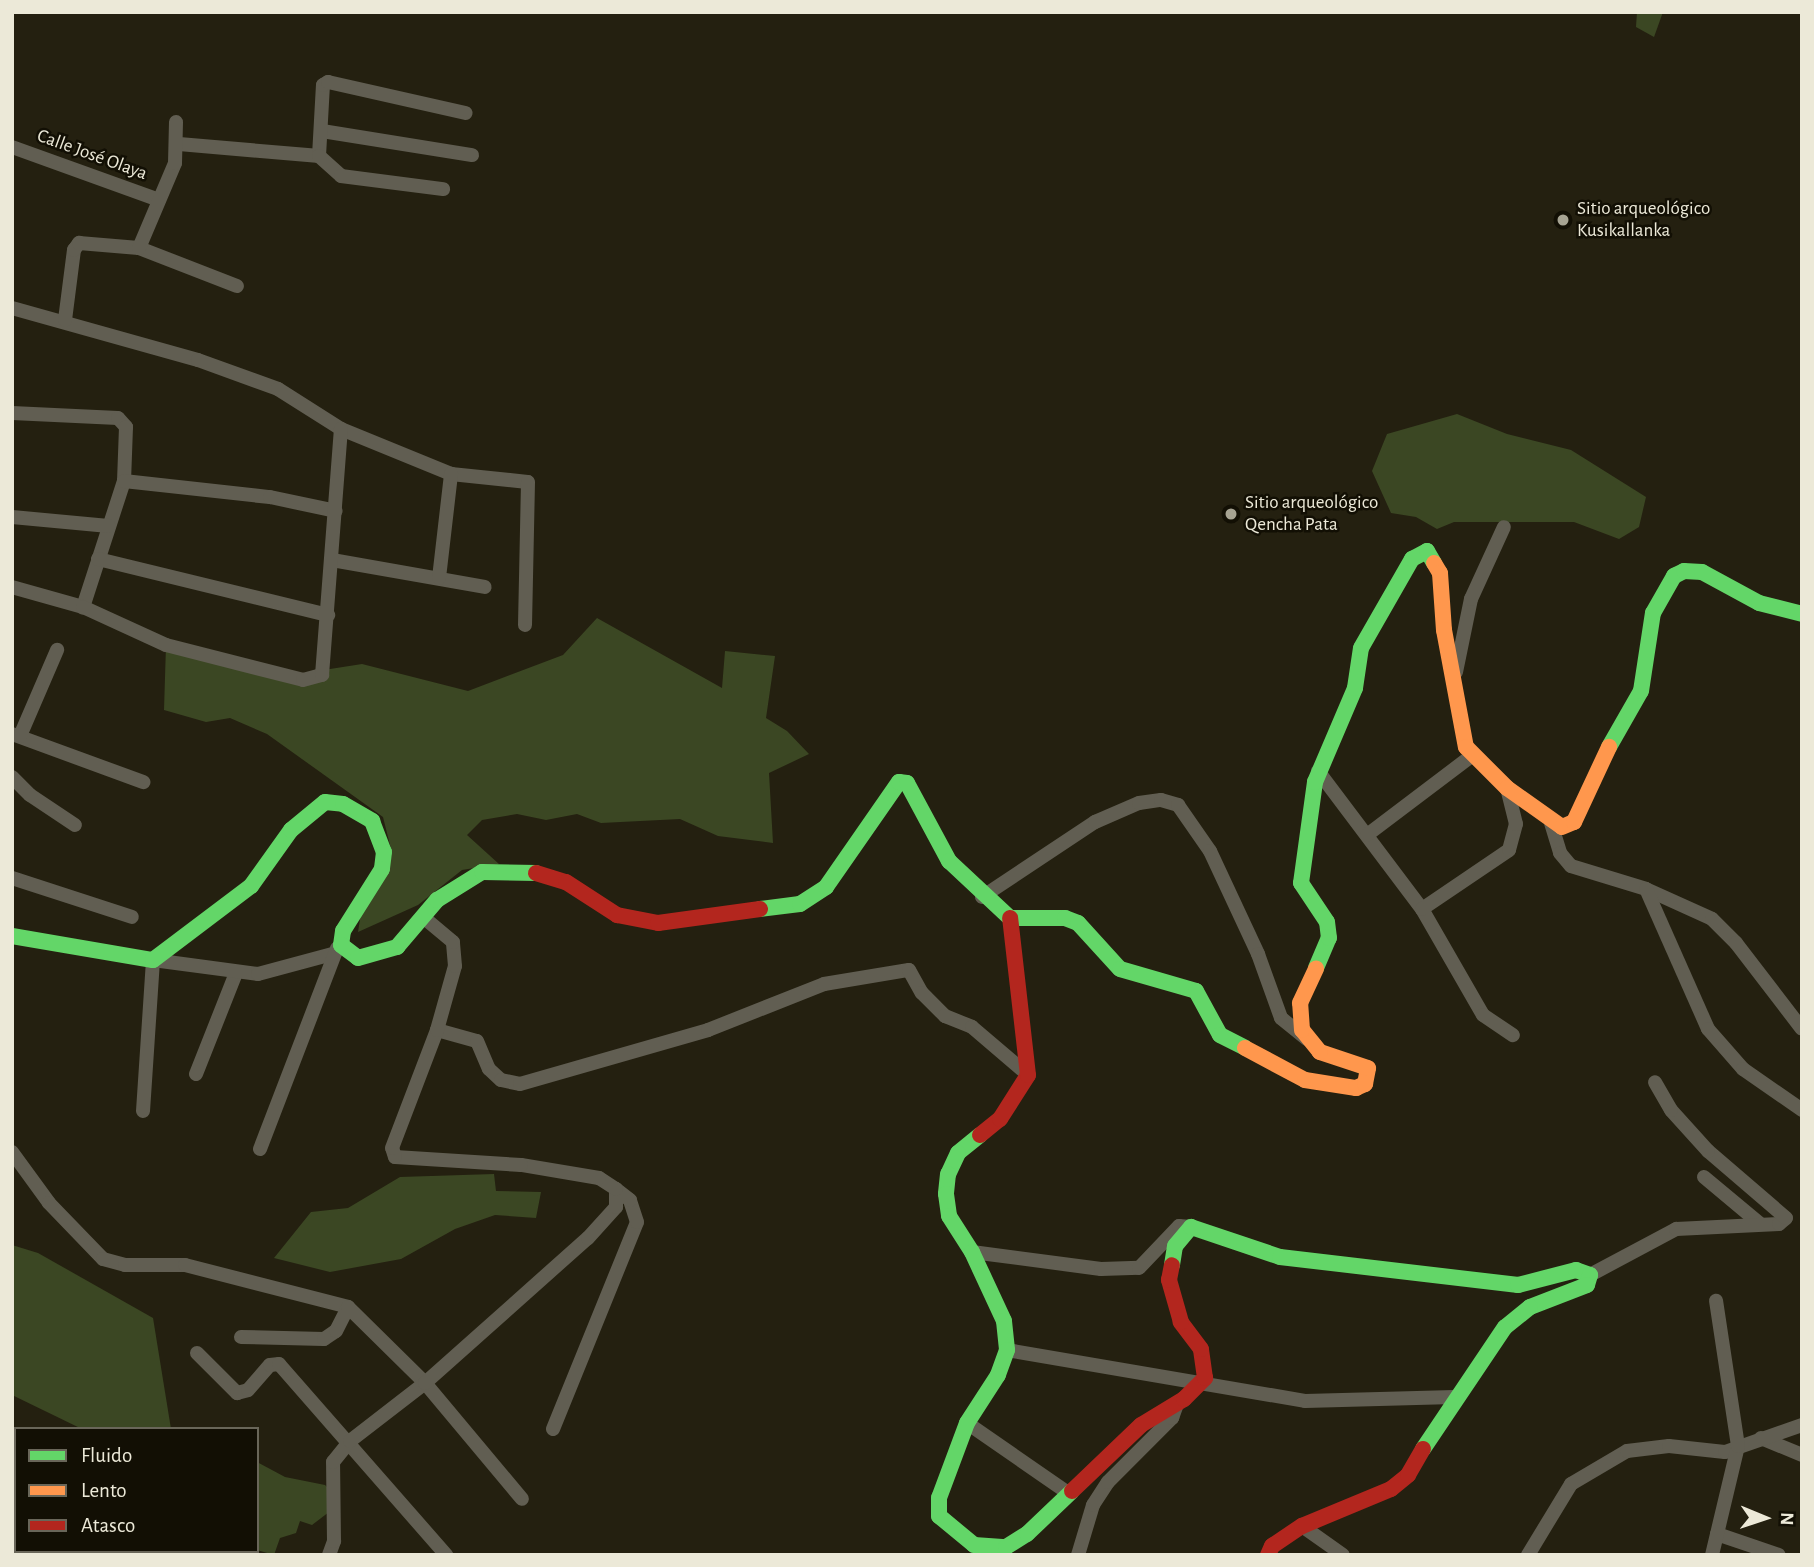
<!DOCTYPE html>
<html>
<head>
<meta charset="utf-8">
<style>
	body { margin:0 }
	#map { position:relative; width:1814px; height:1567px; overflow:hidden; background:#242010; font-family:"Alegreya Sans",sans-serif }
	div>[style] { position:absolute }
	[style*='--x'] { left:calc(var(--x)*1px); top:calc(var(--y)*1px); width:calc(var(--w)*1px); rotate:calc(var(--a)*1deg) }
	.green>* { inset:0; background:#3b4723 }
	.street>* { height:14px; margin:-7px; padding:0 7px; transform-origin:7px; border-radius:7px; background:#615e52 }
	.fast>* { height:16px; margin:-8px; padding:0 8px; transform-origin:8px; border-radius:8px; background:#63d668 }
	.slow>* { height:16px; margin:-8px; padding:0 8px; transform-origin:8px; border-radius:8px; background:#ff974d }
	.jam>* { height:16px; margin:-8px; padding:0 8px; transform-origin:8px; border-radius:8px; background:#b3261e }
	.dots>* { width:19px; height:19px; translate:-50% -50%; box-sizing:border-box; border:4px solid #120f04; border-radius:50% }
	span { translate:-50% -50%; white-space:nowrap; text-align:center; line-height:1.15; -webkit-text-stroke:5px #120f04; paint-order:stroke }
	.street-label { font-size:19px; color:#ece9d8 }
	.poi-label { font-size:19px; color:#ece9d8 }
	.left { translate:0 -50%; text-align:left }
	.frame { position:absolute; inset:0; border:14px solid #ece9d8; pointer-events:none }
	.legend { position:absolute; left:14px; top:1427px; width:245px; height:126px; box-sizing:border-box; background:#120f04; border:2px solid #696659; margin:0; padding:9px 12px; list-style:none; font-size:21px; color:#ece9d8 }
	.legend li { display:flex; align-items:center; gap:14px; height:35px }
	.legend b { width:35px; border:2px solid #696659 }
	.north { position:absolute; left:1730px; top:1483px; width:70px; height:70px; -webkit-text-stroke:5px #120f04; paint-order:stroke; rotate:92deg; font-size:19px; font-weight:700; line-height:28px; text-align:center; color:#ece9d8 }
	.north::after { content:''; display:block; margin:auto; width:24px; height:32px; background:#ece9d8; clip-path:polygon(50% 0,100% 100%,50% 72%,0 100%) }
</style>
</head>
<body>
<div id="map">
	<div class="green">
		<div style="clip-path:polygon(1637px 12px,1663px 12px,1654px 37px,1636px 27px)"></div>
		<div style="clip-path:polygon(1457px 414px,1507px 434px,1571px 450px,1646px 497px,1639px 527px,1619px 539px,1574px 522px,1454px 522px,1437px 529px,1416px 517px,1391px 513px,1372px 471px,1387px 434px)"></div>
		<div style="clip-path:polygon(597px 618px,722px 688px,725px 651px,775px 656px,766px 718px,787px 731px,809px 754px,769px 773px,773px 843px,718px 836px,680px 819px,601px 823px,577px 814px,546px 820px,517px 814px,482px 820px,467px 835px,499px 864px,462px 870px,418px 905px,358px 932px,361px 913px,391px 849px,383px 817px,267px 734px,230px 718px,206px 722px,164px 710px,166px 645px,292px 675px,362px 664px,468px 691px,563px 655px)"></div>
		<div style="clip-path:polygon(494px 1174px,496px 1191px,541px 1192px,536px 1218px,495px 1215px,455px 1229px,401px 1259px,330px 1272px,274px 1258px,311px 1212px,348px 1208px,400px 1177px)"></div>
		<div style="clip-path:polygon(12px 1245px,38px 1253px,153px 1318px,171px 1429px,82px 1429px,12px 1395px)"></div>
		<div style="clip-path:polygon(257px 1462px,285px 1477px,325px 1485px,330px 1490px,329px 1512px,312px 1525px,300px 1521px,296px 1533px,280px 1538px,274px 1555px,257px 1550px)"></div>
	</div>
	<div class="street">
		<div style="--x:322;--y:131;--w:152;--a:9.1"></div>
		<div style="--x:179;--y:144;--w:141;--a:4.9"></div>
		<div style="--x:319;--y:156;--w:71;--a:-86.8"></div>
		<div style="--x:323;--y:85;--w:6;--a:-31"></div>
		<div style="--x:328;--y:82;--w:141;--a:12.7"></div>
		<div style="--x:12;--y:147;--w:156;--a:19.8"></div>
		<div style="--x:319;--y:156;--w:30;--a:42"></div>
		<div style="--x:341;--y:176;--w:103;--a:7.3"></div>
		<div style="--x:139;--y:248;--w:105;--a:21.2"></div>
		<div style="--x:12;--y:308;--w:193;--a:15.6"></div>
		<div style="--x:198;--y:360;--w:85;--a:19.9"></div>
		<div style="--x:278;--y:389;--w:75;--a:32.4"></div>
		<div style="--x:341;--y:429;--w:119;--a:22.2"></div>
		<div style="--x:451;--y:474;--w:77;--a:5.9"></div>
		<div style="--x:528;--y:482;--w:143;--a:91.2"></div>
		<div style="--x:65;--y:320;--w:71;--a:-82.7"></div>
		<div style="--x:74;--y:250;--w:9;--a:-54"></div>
		<div style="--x:79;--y:243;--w:60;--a:4.8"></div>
		<div style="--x:139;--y:248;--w:92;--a:-67"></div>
		<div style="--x:175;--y:163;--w:41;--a:-88.6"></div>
		<div style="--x:12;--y:413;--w:106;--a:2.7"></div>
		<div style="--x:118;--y:418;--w:12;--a:48"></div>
		<div style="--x:126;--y:427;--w:54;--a:92.1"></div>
		<div style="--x:124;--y:481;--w:133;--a:108"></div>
		<div style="--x:83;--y:607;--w:74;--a:-164.3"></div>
		<div style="--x:124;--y:481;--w:147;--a:6.3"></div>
		<div style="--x:270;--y:497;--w:67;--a:12"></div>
		<div style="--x:12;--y:517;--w:97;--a:5.3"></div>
		<div style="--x:98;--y:559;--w:237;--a:13.7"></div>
		<div style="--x:332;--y:560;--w:155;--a:10"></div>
		<div style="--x:439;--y:578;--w:105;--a:-83.4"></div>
		<div style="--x:83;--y:607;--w:91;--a:24.6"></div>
		<div style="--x:166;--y:645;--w:141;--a:14.3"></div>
		<div style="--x:303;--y:680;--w:20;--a:-15"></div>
		<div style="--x:322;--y:675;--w:247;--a:-85.6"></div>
		<div style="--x:1456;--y:672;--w:75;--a:-78.4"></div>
		<div style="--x:1471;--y:599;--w:79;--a:-65.4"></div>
		<div style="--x:12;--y:734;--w:140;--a:20.1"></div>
		<div style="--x:20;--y:736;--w:94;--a:-66.7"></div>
		<div style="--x:1318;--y:771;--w:173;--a:53"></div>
		<div style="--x:1422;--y:909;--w:122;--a:60.1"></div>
		<div style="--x:1483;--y:1015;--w:36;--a:34"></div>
		<div style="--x:12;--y:777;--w:25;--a:45"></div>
		<div style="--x:30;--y:795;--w:54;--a:33.7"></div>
		<div style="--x:1551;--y:823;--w:31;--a:73"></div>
		<div style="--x:1560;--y:853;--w:17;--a:50"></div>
		<div style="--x:1571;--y:866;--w:78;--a:17"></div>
		<div style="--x:1646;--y:889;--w:72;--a:24.4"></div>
		<div style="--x:1712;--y:919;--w:34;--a:45"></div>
		<div style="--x:1736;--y:943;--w:108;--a:52.5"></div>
		<div style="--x:1367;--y:835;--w:134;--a:-37.1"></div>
		<div style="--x:12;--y:878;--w:126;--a:18"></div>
		<div style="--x:1646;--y:889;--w:153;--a:66.1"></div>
		<div style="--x:1708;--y:1029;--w:53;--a:48.8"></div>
		<div style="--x:1743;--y:1069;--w:72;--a:34.8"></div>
		<div style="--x:982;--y:897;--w:136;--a:-33.6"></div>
		<div style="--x:1095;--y:822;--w:48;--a:-23.4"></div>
		<div style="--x:1139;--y:803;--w:22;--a:-8"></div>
		<div style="--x:1161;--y:800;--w:18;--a:16"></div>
		<div style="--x:1178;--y:805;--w:56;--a:55.2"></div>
		<div style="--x:1210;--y:851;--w:114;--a:65"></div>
		<div style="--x:1258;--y:954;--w:68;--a:70.2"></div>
		<div style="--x:1281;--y:1018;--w:33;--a:39"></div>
		<div style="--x:1422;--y:909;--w:105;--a:-34.1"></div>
		<div style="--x:1509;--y:850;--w:27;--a:-75"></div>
		<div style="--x:1516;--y:824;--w:37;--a:-104"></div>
		<div style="--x:437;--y:1030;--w:41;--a:15.4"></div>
		<div style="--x:477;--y:1041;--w:30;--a:67"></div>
		<div style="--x:489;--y:1069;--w:16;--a:43"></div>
		<div style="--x:501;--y:1080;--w:19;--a:12"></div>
		<div style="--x:520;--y:1084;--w:196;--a:-16"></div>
		<div style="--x:708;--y:1030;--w:125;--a:-21.6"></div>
		<div style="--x:824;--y:984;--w:86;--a:-9.4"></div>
		<div style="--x:909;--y:970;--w:26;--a:61"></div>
		<div style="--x:922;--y:993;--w:33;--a:45"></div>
		<div style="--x:945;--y:1016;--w:29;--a:22"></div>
		<div style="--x:972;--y:1027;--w:72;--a:40.5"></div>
		<div style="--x:196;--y:1074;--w:109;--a:-68.4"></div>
		<div style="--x:143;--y:1111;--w:151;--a:-86.2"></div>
		<div style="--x:153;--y:960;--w:106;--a:7.6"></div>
		<div style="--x:258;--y:974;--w:77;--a:-15.1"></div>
		<div style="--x:260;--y:1149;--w:215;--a:-69"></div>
		<div style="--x:12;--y:1152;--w:63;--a:54"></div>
		<div style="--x:49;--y:1203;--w:78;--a:46"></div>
		<div style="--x:103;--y:1259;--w:23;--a:15"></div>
		<div style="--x:125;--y:1265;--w:60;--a:0"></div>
		<div style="--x:185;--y:1265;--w:168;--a:14.4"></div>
		<div style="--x:1704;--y:1177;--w:72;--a:39.9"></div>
		<div style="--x:972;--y:1252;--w:130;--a:7.5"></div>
		<div style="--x:1101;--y:1269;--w:38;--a:-2"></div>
		<div style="--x:1139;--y:1268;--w:58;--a:-46.4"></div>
		<div style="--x:1179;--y:1226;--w:12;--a:5"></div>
		<div style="--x:1590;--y:1275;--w:98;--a:-28.1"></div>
		<div style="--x:1676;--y:1229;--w:103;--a:-2.8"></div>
		<div style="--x:1779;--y:1224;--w:9;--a:-41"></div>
		<div style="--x:1786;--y:1218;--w:103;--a:-139.3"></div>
		<div style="--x:1708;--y:1151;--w:55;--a:-132.1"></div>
		<div style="--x:1671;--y:1110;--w:32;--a:-120"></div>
		<div style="--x:241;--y:1337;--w:83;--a:1.4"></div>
		<div style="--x:324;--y:1339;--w:14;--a:-34"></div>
		<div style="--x:336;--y:1331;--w:27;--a:-63"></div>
		<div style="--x:348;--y:1307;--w:108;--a:44.6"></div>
		<div style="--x:425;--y:1383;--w:151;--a:50.1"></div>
		<div style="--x:1007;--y:1350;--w:302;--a:9.7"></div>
		<div style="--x:1305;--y:1401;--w:149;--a:-1.5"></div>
		<div style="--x:197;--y:1353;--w:57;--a:45"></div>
		<div style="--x:237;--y:1393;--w:11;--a:-15"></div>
		<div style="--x:248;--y:1390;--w:33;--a:-49"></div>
		<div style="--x:270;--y:1365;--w:9;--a:-6"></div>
		<div style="--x:279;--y:1364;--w:254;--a:48.8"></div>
		<div style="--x:967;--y:1423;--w:123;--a:34.7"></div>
		<div style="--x:553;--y:1429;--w:223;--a:-67.9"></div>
		<div style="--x:637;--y:1222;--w:23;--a:-108"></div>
		<div style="--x:630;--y:1200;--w:18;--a:-142"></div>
		<div style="--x:1761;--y:1438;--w:44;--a:22.5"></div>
		<div style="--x:12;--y:1456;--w:5;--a:37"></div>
		<div style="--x:1302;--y:1526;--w:50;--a:35.3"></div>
		<div style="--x:1717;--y:1534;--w:65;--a:18.7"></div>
		<div style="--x:156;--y:1551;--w:7;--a:34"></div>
		<div style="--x:228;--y:1551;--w:8;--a:30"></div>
		<div style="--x:12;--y:1553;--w:4;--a:34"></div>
		<div style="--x:206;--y:1555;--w:6;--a:-39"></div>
		<div style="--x:329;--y:1555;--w:15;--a:-70"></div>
		<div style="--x:334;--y:1541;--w:79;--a:-90.7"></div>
		<div style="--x:333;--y:1462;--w:27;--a:-51"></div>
		<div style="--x:350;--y:1441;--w:95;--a:-37.7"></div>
		<div style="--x:425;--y:1383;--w:218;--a:-41.7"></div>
		<div style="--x:588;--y:1238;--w:42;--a:-47.9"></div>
		<div style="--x:616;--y:1207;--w:18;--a:-90"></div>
		<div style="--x:616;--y:1189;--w:20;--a:-147"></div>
		<div style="--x:599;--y:1178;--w:79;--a:-170.5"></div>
		<div style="--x:521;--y:1165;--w:126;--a:-176.4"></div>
		<div style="--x:395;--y:1157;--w:9;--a:-108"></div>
		<div style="--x:392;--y:1148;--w:126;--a:-69.1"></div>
		<div style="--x:437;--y:1030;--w:66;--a:-74.3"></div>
		<div style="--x:455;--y:966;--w:24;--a:-95"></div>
		<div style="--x:453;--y:942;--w:40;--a:-140"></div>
		<div style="--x:1078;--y:1555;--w:52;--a:-73.3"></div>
		<div style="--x:1093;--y:1505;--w:27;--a:-57"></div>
		<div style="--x:1108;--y:1482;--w:91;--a:-45"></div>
		<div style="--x:1172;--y:1418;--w:15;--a:-70"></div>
		<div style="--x:1528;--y:1555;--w:83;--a:-58.8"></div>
		<div style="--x:1571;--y:1484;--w:65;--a:-30.5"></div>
		<div style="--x:1627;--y:1451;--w:42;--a:-6.8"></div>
		<div style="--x:1669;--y:1446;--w:56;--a:6.1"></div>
		<div style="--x:1725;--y:1452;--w:82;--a:-19.3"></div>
		<div style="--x:1712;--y:1555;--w:112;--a:-76.6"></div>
		<div style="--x:1738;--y:1446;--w:147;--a:-98.6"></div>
	</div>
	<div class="fast">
		<div style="--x:1609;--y:747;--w:64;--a:-60.3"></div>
		<div style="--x:1641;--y:691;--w:79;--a:-81.3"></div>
		<div style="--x:1653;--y:613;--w:43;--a:-60.4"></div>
		<div style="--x:1674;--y:576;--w:11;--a:-27"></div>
		<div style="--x:1684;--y:571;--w:18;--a:3"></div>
		<div style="--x:1702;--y:572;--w:65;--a:28.5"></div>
		<div style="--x:1759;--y:603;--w:44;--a:14.3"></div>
		<div style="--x:760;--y:909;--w:40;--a:-7.1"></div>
		<div style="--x:800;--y:904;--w:31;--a:-33"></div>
		<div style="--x:826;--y:887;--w:128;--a:-55.2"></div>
		<div style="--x:899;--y:782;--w:8;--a:7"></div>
		<div style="--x:907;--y:783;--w:89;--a:61.7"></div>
		<div style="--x:949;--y:861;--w:83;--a:43.1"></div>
		<div style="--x:1010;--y:918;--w:55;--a:0"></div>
		<div style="--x:1065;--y:918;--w:14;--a:21"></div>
		<div style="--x:1078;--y:923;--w:62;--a:47.6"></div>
		<div style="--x:1120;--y:969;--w:79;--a:16.1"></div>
		<div style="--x:1196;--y:991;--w:50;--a:61.4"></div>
		<div style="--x:1220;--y:1035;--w:28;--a:27"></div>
		<div style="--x:12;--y:936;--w:143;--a:9.7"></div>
		<div style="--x:153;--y:960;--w:123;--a:-37.1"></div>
		<div style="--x:251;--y:886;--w:69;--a:-54.5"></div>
		<div style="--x:291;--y:830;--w:44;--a:-39.5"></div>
		<div style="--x:325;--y:802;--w:18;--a:6"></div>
		<div style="--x:343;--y:804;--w:34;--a:30"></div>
		<div style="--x:372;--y:821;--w:33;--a:69"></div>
		<div style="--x:384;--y:852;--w:17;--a:97"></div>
		<div style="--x:382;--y:869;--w:73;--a:122.2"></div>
		<div style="--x:343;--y:931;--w:14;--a:98"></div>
		<div style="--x:341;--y:945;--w:21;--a:37"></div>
		<div style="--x:358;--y:958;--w:41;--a:-15.8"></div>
		<div style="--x:397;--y:947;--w:62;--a:-49.6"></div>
		<div style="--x:437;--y:900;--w:53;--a:-31.9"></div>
		<div style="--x:482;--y:872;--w:54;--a:1.1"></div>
		<div style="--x:1316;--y:968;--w:33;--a:-67"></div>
		<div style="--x:1329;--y:938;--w:16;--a:-97"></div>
		<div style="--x:1327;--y:922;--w:47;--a:-123.7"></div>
		<div style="--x:1301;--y:883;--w:102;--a:-82.1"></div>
		<div style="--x:1315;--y:782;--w:102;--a:-66.9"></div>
		<div style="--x:1355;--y:688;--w:40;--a:-81.5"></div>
		<div style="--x:1361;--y:648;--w:103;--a:-60.2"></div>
		<div style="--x:1412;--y:559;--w:17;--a:-28"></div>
		<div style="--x:1427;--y:551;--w:14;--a:60"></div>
		<div style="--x:980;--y:1135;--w:28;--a:141"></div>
		<div style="--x:958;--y:1153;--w:23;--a:115"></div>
		<div style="--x:948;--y:1174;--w:20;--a:96"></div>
		<div style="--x:946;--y:1194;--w:22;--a:82"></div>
		<div style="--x:949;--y:1216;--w:43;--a:57.4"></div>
		<div style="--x:972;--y:1252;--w:76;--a:65.1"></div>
		<div style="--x:1004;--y:1321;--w:29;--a:84"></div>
		<div style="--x:1007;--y:1350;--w:27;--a:110"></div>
		<div style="--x:998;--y:1375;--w:57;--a:122.9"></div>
		<div style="--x:967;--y:1423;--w:80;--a:110.5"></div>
		<div style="--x:939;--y:1498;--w:18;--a:90"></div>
		<div style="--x:939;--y:1516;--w:45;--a:39.6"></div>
		<div style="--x:974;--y:1545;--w:32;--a:4"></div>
		<div style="--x:1006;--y:1547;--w:25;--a:-32"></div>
		<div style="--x:1027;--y:1534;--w:62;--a:-43.7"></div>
		<div style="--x:1172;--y:1265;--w:19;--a:-81"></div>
		<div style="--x:1175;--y:1246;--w:25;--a:-50"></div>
		<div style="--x:1191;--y:1227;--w:94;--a:18.6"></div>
		<div style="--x:1280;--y:1257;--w:240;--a:6.7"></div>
		<div style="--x:1518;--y:1285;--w:60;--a:-14.5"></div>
		<div style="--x:1576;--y:1270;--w:15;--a:20"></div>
		<div style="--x:1590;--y:1275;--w:10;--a:107"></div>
		<div style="--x:1587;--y:1285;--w:61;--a:158.9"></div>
		<div style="--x:1530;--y:1307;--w:32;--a:141"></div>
		<div style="--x:1505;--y:1327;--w:147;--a:123.9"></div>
	</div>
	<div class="slow">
		<div style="--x:1434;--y:563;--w:12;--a:59"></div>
		<div style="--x:1440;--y:573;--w:57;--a:86"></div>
		<div style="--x:1444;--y:630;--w:119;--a:79.4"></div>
		<div style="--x:1466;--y:747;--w:58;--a:45"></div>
		<div style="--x:1507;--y:788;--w:67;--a:35.3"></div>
		<div style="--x:1562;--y:827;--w:13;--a:-23"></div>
		<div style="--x:1574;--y:822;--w:83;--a:-65"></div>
		<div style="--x:1245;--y:1048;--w:68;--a:28.1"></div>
		<div style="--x:1305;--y:1080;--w:52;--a:8.9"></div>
		<div style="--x:1356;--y:1088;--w:10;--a:-24"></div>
		<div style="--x:1365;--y:1084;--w:16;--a:-79"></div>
		<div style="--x:1368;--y:1068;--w:51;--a:-161.6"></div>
		<div style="--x:1320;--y:1052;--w:28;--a:-129"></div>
		<div style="--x:1302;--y:1030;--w:27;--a:-94"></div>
		<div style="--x:1300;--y:1003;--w:38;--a:-65"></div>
	</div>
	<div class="jam">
		<div style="--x:536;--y:873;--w:31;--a:17"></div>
		<div style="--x:566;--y:882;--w:61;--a:32.9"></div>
		<div style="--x:617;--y:915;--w:42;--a:11"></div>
		<div style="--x:658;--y:923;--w:103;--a:-7.8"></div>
		<div style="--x:980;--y:1135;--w:26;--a:-39"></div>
		<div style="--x:1000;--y:1119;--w:52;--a:-57.5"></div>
		<div style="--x:1028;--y:1075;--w:158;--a:-96.5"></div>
		<div style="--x:1072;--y:1491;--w:95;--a:-43.7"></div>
		<div style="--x:1141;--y:1425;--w:50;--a:-31.2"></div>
		<div style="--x:1184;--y:1399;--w:30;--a:-45"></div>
		<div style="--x:1205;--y:1378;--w:29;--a:-98"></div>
		<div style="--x:1201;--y:1349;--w:34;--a:-127"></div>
		<div style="--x:1181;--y:1322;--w:44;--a:-105.9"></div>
		<div style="--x:1169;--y:1280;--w:15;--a:-79"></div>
		<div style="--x:1268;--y:1555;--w:10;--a:-66"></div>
		<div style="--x:1272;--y:1546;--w:36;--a:-34"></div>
		<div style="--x:1302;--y:1526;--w:96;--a:-22.6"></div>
		<div style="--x:1391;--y:1489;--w:22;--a:-39"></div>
		<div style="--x:1408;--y:1475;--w:30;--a:-60"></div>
	</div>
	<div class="dots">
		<div style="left:1563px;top:220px;background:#a6a392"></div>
		<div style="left:1231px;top:514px;background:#a6a392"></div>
	</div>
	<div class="street-label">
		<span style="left:92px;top:155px;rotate:20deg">Calle José Olaya</span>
	</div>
	<div class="poi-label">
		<span class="left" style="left:1577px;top:220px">Sitio arqueológico<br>Kusikallanka</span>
		<span class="left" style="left:1245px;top:514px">Sitio arqueológico<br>Qencha Pata</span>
	</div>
	<div class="frame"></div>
	<ul class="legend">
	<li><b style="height:9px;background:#63d668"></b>Fluido</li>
	<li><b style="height:9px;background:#ff974d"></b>Lento</li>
	<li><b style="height:9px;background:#b3261e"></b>Atasco</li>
	</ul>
	<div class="north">N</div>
</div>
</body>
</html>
